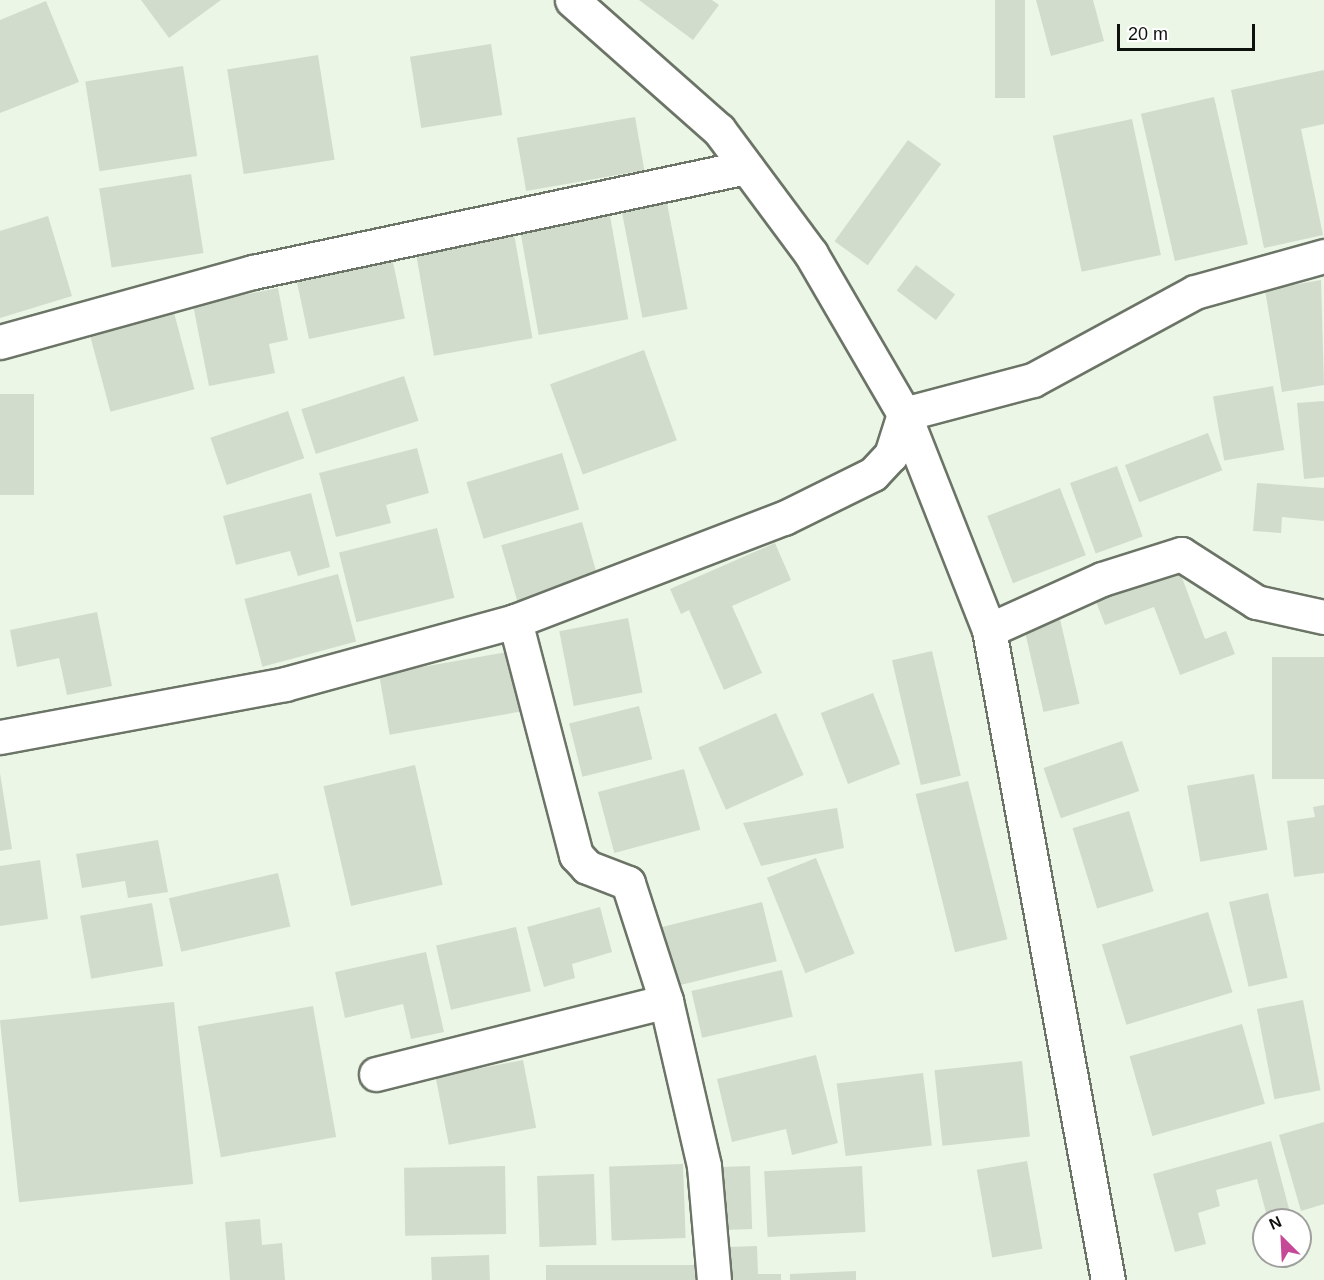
<!DOCTYPE html>
<html>
<head>
<meta charset="utf-8">
<style>
	body { margin:0 }
	#map { position:relative; width:1324px; height:1280px; overflow:hidden; background:#ebf6e6; font-family:Helvetica,sans-serif }
	div>[style] { position:absolute }
	[style*='--x'] { left:calc(var(--x)*1px); top:calc(var(--y)*1px); width:calc(var(--w)*1px); rotate:calc(var(--a)*1deg) }
	.building>* { inset:0; background:#d2dccd; transform-origin:0 0 }
	.roads { filter:drop-shadow(2px 0 #6b7466) drop-shadow(-2px 0 #6b7466) drop-shadow(0 2px #6b7466) drop-shadow(0 -2px #6b7466) }
	.street>* { height:33px; margin:-16.5px; padding:0 16.5px; transform-origin:16.5px; border-radius:16.5px; background:#fff }
	.secondary>* { height:33px; margin:-16.5px; padding:0 16.5px; transform-origin:16.5px; border-radius:16.5px; background:#fff }
	span { translate:-50% -50%; white-space:nowrap; text-align:center; line-height:1.15; -webkit-text-stroke:5px #fff; paint-order:stroke }
	.north { position:absolute; left:1252px; top:1208px; width:60px; height:60px; box-sizing:border-box; background:#fff; border:2px solid #9fa09e; border-radius:50%; rotate:336deg; font-size:16px; font-weight:700; line-height:24px; text-align:center; color:#0e120d }
	.north::after { content:''; display:block; margin:auto; width:21px; height:27px; background:#c64997; clip-path:polygon(50% 0,100% 100%,50% 72%,0 100%) }
	.scale { position:absolute; left:1117px; top:24px; width:138px; height:27px; box-sizing:border-box; border:3px solid #0e120d; border-top:0; padding-left:8px; font-size:18px; line-height:21px; white-space:nowrap; color:#0e120d; -webkit-text-stroke:4px #fff; paint-order:stroke }
</style>
</head>
<body>
<div id="map">
	<div class="building">
		<div style="clip-path:polygon(141px 0,221px 0,169px 38px)"></div>
		<div style="clip-path:polygon(639px 0,712px 0,719px 5px,693px 40px)"></div>
		<div style="left:995px;top:0;width:30px;height:98px"></div>
		<div style="clip-path:polygon(1036px 0,1093px 0,1104px 41px,1051px 56px)"></div>
		<div style="clip-path:polygon(46px 1px,79px 82px,0 113px,0 20px)"></div>
		<div style="left:491px;top:44px;width:72px;height:82px;rotate:81deg"></div>
		<div style="left:318px;top:55px;width:106px;height:92px;rotate:81deg"></div>
		<div style="left:183px;top:66px;width:91px;height:99px;rotate:81deg"></div>
		<div style="clip-path:polygon(1324px 70px,1324px 124px,1301px 129px,1323px 235px,1264px 248px,1231px 90px)"></div>
		<div style="left:1214px;top:97px;width:151px;height:75px;rotate:77deg"></div>
		<div style="left:635px;top:117px;width:54px;height:120px;rotate:80deg"></div>
		<div style="left:1132px;top:119px;width:139px;height:81px;rotate:78deg"></div>
		<div style="left:908px;top:140px;width:41px;height:125px;rotate:36deg"></div>
		<div style="left:191px;top:174px;width:80px;height:93px;rotate:81deg"></div>
		<div style="left:666px;top:198px;width:113px;height:46px;rotate:79deg"></div>
		<div style="left:609px;top:210px;width:111px;height:91px;rotate:80deg"></div>
		<div style="clip-path:polygon(48px 216px,72px 296px,0 318px,0 231px)"></div>
		<div style="left:513px;top:228px;width:112px;height:100px;rotate:80deg"></div>
		<div style="left:391px;top:253px;width:67px;height:98px;rotate:78deg"></div>
		<div style="left:916px;top:265px;width:49px;height:32px;rotate:37deg"></div>
		<div style="clip-path:polygon(1321px 280px,1324px 385px,1282px 392px,1265px 290px)"></div>
		<div style="clip-path:polygon(278px 288px,288px 340px,269px 344px,275px 373px,209px 386px,193px 305px)"></div>
		<div style="left:173px;top:309px;width:83px;height:87px;rotate:75deg"></div>
		<div style="left:644px;top:350px;width:96px;height:100px;rotate:70deg"></div>
		<div style="left:404px;top:376px;width:47px;height:108px;rotate:72deg"></div>
		<div style="left:1273px;top:386px;width:65px;height:61px;rotate:80deg"></div>
		<div style="left:0;top:394px;width:34px;height:101px"></div>
		<div style="clip-path:polygon(1324px 401px,1324px 477px,1304px 479px,1297px 403px)"></div>
		<div style="left:288px;top:411px;width:50px;height:82px;rotate:71deg"></div>
		<div style="left:1208px;top:433px;width:40px;height:89px;rotate:69deg"></div>
		<div style="clip-path:polygon(417px 448px,429px 493px,386px 505px,391px 523px,336px 537px,319px 473px)"></div>
		<div style="left:562px;top:453px;width:59px;height:100px;rotate:73deg"></div>
		<div style="left:1117px;top:466px;width:75px;height:50px;rotate:70deg"></div>
		<div style="clip-path:polygon(1257px 483px,1324px 488px,1324px 521px,1282px 517px,1281px 533px,1253px 531px)"></div>
		<div style="left:1060px;top:488px;width:72px;height:78px;rotate:69deg"></div>
		<div style="clip-path:polygon(311px 493px,330px 567px,298px 576px,290px 551px,236px 565px,223px 516px)"></div>
		<div style="left:582px;top:522px;width:60px;height:84px;rotate:74deg"></div>
		<div style="left:437px;top:528px;width:72px;height:101px;rotate:76deg"></div>
		<div style="clip-path:polygon(775px 543px,791px 580px,732px 606px,762px 673px,724px 690px,689px 610px,681px 614px,670px 589px)"></div>
		<div style="clip-path:polygon(1178px 567px,1205px 639px,1226px 631px,1235px 654px,1180px 675px,1154px 607px,1105px 625px,1095px 599px)"></div>
		<div style="left:338px;top:574px;width:70px;height:97px;rotate:75deg"></div>
		<div style="clip-path:polygon(97px 612px,112px 686px,67px 695px,59px 658px,17px 667px,10px 630px)"></div>
		<div style="left:628px;top:618px;width:76px;height:70px;rotate:79deg"></div>
		<div style="left:1060px;top:619px;width:87px;height:37px;rotate:77deg"></div>
		<div style="left:513px;top:651px;width:61px;height:136px;rotate:80deg"></div>
		<div style="left:932px;top:651px;width:128px;height:41px;rotate:77deg"></div>
		<div style="left:1324px;top:657px;width:122px;height:52px;rotate:90deg"></div>
		<div style="left:873px;top:693px;width:76px;height:56px;rotate:69deg"></div>
		<div style="left:639px;top:706px;width:55px;height:72px;rotate:76deg"></div>
		<div style="left:776px;top:713px;width:68px;height:85px;rotate:66deg"></div>
		<div style="left:1122px;top:741px;width:53px;height:83px;rotate:71deg"></div>
		<div style="left:415px;top:765px;width:123px;height:94px;rotate:77deg"></div>
		<div style="left:684px;top:769px;width:63px;height:89px;rotate:75deg"></div>
		<div style="clip-path:polygon(0 773px,12px 849px,0 851px)"></div>
		<div style="left:1254px;top:774px;width:77px;height:68px;rotate:80deg"></div>
		<div style="left:968px;top:781px;width:163px;height:54px;rotate:76deg"></div>
		<div style="clip-path:polygon(1324px 805px,1324px 873px,1294px 877px,1287px 821px,1315px 817px,1313px 807px)"></div>
		<div style="clip-path:polygon(837px 808px,844px 848px,761px 866px,743px 823px)"></div>
		<div style="left:1129px;top:811px;width:84px;height:59px;rotate:73deg"></div>
		<div style="clip-path:polygon(158px 840px,168px 892px,128px 898px,125px 881px,82px 888px,76px 854px)"></div>
		<div style="left:816px;top:858px;width:103px;height:53px;rotate:68deg"></div>
		<div style="clip-path:polygon(40px 860px,48px 919px,0 926px,0 866px)"></div>
		<div style="left:278px;top:873px;width:55px;height:112px;rotate:77deg"></div>
		<div style="left:1268px;top:893px;width:87px;height:40px;rotate:77deg"></div>
		<div style="left:762px;top:902px;width:61px;height:103px;rotate:76deg"></div>
		<div style="left:152px;top:903px;width:64px;height:73px;rotate:80deg"></div>
		<div style="clip-path:polygon(600px 907px,612px 952px,572px 964px,575px 978px,544px 987px,527px 927px)"></div>
		<div style="left:1208px;top:912px;width:84px;height:111px;rotate:73deg"></div>
		<div style="left:516px;top:927px;width:66px;height:82px;rotate:77deg"></div>
		<div style="clip-path:polygon(426px 952px,444px 1032px,411px 1039px,403px 1004px,345px 1018px,335px 972px)"></div>
		<div style="left:782px;top:970px;width:48px;height:93px;rotate:77deg"></div>
		<div style="left:1303px;top:1000px;width:92px;height:47px;rotate:79deg"></div>
		<div style="left:174px;top:1002px;width:183px;height:175px;rotate:84deg"></div>
		<div style="left:313px;top:1006px;width:133px;height:117px;rotate:80deg"></div>
		<div style="left:1242px;top:1024px;width:83px;height:117px;rotate:74deg"></div>
		<div style="clip-path:polygon(816px 1055px,838px 1143px,792px 1155px,786px 1129px,732px 1142px,717px 1079px)"></div>
		<div style="left:523px;top:1060px;width:69px;height:89px;rotate:79deg"></div>
		<div style="left:1022px;top:1061px;width:76px;height:88px;rotate:84deg"></div>
		<div style="left:923px;top:1073px;width:73px;height:87px;rotate:83deg"></div>
		<div style="clip-path:polygon(1324px 1122px,1324px 1204px,1301px 1211px,1279px 1135px)"></div>
		<div style="clip-path:polygon(1271px 1141px,1292px 1220px,1268px 1220px,1257px 1179px,1216px 1190px,1220px 1206px,1198px 1213px,1206px 1244px,1175px 1252px,1153px 1174px)"></div>
		<div style="left:1027px;top:1161px;width:89px;height:51px;rotate:80deg"></div>
		<div style="left:683px;top:1164px;width:74px;height:74px;rotate:88deg"></div>
		<div style="left:505px;top:1166px;width:68px;height:101px;rotate:89deg"></div>
		<div style="left:750px;top:1166px;width:63px;height:28px;rotate:88deg"></div>
		<div style="left:862px;top:1166px;width:66px;height:98px;rotate:87deg"></div>
		<div style="left:594px;top:1174px;width:71px;height:57px;rotate:88deg"></div>
		<div style="clip-path:polygon(260px 1219px,262px 1245px,282px 1243px,285px 1280px,230px 1280px,225px 1222px)"></div>
		<div style="clip-path:polygon(757px 1246px,758px 1274px,781px 1274px,781px 1280px,730px 1280px,728px 1247px)"></div>
		<div style="left:489px;top:1255px;width:25px;height:58px;rotate:88deg"></div>
		<div style="left:546px;top:1265px;width:149px;height:15px"></div>
		<div style="clip-path:polygon(856px 1271px,856px 1280px,790px 1280px,790px 1274px)"></div>
	</div>
	<div class="roads">
		<div class="street">
			<div style="--x:0;--y:342;--w:263;--a:-15.5"></div>
			<div style="--x:253;--y:272;--w:504;--a:-12.02"></div>
			<div style="--x:515;--y:621;--w:242;--a:75.4"></div>
			<div style="--x:576;--y:855;--w:16;--a:47"></div>
			<div style="--x:587;--y:867;--w:44;--a:21.3"></div>
			<div style="--x:628;--y:883;--w:124;--a:72.1"></div>
			<div style="--x:666;--y:1001;--w:169;--a:77"></div>
			<div style="--x:704;--y:1166;--w:114;--a:85"></div>
			<div style="--x:989;--y:630;--w:124;--a:-24.3"></div>
			<div style="--x:1102;--y:579;--w:83;--a:-17.6"></div>
			<div style="--x:1181;--y:554;--w:89;--a:32.6"></div>
			<div style="--x:1256;--y:602;--w:70;--a:12.4"></div>
			<div style="--x:0;--y:737;--w:290;--a:-10.5"></div>
			<div style="--x:285;--y:684;--w:238;--a:-15.3"></div>
			<div style="--x:515;--y:621;--w:288;--a:-21"></div>
			<div style="--x:784;--y:518;--w:99;--a:-26.3"></div>
			<div style="--x:873;--y:474;--w:26;--a:-47"></div>
			<div style="--x:891;--y:455;--w:43;--a:-72.4"></div>
			<div style="--x:904;--y:414;--w:133;--a:-14.8"></div>
			<div style="--x:1033;--y:380;--w:184;--a:-28.5"></div>
			<div style="--x:1195;--y:292;--w:134;--a:-15.6"></div>
			<div style="--x:376;--y:1074;--w:299;--a:-14.1"></div>
		</div>
		<div class="secondary">
			<div style="--x:572;--y:0;--w:196;--a:41.5"></div>
			<div style="--x:719;--y:130;--w:154;--a:53.4"></div>
			<div style="--x:811;--y:254;--w:185;--a:59.8"></div>
			<div style="--x:904;--y:414;--w:232;--a:68.5"></div>
			<div style="--x:989;--y:630;--w:661;--a:79.63"></div>
		</div>
	</div>
	<div class="north">N</div>
	<div class="scale">20 m</div>
</div>
</body>
</html>
